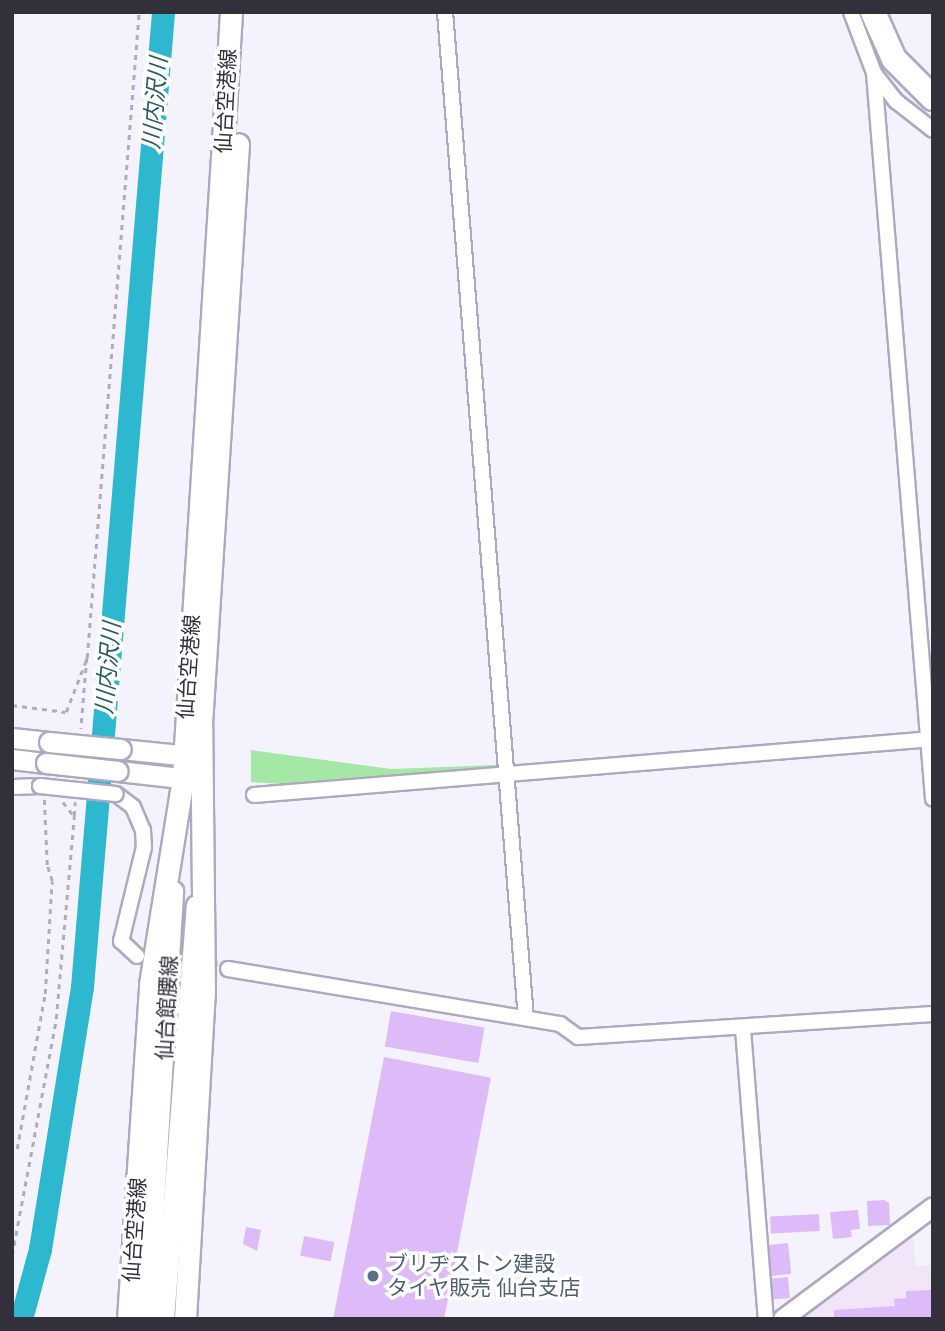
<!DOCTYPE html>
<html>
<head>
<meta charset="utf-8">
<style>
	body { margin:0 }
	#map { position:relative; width:945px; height:1331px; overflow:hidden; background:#f4f3fd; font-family:Karla,"Noto Sans JP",sans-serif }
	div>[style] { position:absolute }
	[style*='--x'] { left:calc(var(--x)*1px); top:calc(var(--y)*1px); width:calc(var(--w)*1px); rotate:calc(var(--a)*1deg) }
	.industrial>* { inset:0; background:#f2e5f8 }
	.green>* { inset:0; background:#a5e8a5 }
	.river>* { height:23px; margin:-11.5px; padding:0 11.5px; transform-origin:11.5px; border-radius:11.5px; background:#2eb8cf }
	.building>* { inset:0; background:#ddbbf9; transform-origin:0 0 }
	.minor-tunnel>* { height:14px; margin-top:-7px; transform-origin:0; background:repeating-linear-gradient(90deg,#cdccd6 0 14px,transparent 0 21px) }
	.path>* { height:2.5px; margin-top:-1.25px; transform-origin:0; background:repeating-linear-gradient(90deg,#afaeb8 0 5px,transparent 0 10px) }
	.roads { filter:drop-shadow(2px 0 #aca9c1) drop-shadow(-2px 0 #aca9c1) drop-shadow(0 2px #aca9c1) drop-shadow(0 -2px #aca9c1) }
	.minor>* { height:14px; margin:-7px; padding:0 7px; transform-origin:7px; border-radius:7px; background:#fff }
	.tertiary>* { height:18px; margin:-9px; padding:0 9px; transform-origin:9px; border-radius:9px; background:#fff }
	.secondary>* { height:19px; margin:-9.5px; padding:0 9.5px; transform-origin:9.5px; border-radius:9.5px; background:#fff }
	.primary>* { height:21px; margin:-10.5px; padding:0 10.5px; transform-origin:10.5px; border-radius:10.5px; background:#fff }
	.motorway>* { height:24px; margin:-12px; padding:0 12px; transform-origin:12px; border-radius:12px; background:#fff }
	.bridges { filter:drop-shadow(2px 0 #aca9c1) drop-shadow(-2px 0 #aca9c1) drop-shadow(0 2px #aca9c1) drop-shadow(0 -2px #aca9c1) }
	.minor-bridge>* { height:14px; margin:-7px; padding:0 7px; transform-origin:7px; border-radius:7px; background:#fff }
	.secondary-bridge>* { height:19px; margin:-9.5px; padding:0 9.5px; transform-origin:9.5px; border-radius:9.5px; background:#fff }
	.dots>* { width:19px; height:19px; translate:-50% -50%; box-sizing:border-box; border:4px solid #fff; border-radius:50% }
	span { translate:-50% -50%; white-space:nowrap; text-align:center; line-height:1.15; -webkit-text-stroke:7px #fff; paint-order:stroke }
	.street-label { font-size:21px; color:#32313b }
	.service-label { font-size:21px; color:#4e5e75 }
	.left { translate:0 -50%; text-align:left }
	.water-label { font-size:23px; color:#275c66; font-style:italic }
	.frame { position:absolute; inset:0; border:14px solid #32313b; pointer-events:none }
</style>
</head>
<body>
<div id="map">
	<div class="industrial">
		<div style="clip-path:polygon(913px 1237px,916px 1266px,933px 1265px,933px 1319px,803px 1319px)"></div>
	</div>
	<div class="green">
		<div style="clip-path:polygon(251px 750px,391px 769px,497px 765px,497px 770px,311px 786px,251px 782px)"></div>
	</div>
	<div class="river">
		<div style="--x:21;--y:1319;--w:73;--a:-74.8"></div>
		<div style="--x:40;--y:1249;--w:265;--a:-80.9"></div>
		<div style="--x:82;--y:987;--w:978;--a:-85.25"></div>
	</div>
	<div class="building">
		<div style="left:391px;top:1011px;width:95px;height:36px;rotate:10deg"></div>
		<div style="left:384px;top:1057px;width:109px;height:267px;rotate:11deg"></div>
		<div style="clip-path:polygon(884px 1200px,889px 1203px,890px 1225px,868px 1226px,867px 1201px)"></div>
		<div style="clip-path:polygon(858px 1210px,860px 1229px,851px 1230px,852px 1237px,833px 1239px,830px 1212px)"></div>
		<div style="left:819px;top:1214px;width:17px;height:49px;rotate:87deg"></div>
		<div style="clip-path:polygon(246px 1227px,261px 1230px,257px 1251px,243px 1244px)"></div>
		<div style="left:304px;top:1236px;width:31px;height:20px;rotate:11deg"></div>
		<div style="left:788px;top:1243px;width:31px;height:20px;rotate:84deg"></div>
		<div style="left:788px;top:1277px;width:21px;height:19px;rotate:85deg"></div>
		<div style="clip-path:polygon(933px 1290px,933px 1319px,834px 1319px,834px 1310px,895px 1306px,894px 1299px,906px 1298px,906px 1291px)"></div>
	</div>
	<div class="minor-tunnel">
		<div style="--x:162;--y:960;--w:67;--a:7.8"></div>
	</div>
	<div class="path">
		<div style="--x:87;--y:658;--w:648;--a:-85.4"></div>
		<div style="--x:12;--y:705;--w:54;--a:7.4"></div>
		<div style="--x:66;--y:712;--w:58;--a:-68.7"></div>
		<div style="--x:87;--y:658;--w:71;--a:94.8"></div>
		<div style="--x:63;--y:802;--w:18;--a:52"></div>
		<div style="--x:74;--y:816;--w:14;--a:-86"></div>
		<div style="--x:17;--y:1149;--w:158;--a:-79.8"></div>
		<div style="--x:45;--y:994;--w:113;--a:-86.5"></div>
		<div style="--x:52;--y:881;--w:17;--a:-107"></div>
		<div style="--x:47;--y:865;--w:68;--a:-92.5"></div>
		<div style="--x:12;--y:1255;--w:240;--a:-79.4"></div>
		<div style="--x:56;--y:1019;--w:204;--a:-84.9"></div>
	</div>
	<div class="roads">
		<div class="minor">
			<div style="--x:445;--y:12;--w:1009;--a:85.4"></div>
			<div style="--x:851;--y:12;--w:65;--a:69.3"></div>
			<div style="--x:874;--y:73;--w:36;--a:52"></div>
			<div style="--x:896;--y:101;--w:47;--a:38.1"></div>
			<div style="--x:874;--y:73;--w:728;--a:85.35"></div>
			<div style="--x:12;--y:787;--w:28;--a:-2"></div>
			<div style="--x:116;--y:794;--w:21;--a:37"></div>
			<div style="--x:133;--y:807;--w:25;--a:67"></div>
			<div style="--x:143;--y:830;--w:17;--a:87"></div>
			<div style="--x:144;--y:847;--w:97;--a:103.7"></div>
			<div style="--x:121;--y:941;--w:22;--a:43"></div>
			<div style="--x:254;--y:795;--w:681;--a:-4.71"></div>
			<div style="--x:228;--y:969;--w:337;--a:9.4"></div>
			<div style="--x:560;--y:1024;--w:22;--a:36"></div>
			<div style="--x:578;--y:1037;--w:356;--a:-3.7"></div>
			<div style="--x:743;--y:1029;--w:291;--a:85.5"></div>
		</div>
		<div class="tertiary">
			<div style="--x:783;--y:1319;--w:187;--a:-36.7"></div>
		</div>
		<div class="secondary">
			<div style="--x:12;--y:738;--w:37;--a:6"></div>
			<div style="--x:121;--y:749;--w:79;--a:5.8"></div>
			<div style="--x:12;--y:759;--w:34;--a:7"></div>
			<div style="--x:118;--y:771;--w:81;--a:6.4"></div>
			<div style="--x:147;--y:1319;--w:429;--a:-86.5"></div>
			<div style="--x:164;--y:1319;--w:415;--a:-85.6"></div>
		</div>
		<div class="primary">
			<div style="--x:128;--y:1319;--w:336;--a:-86.2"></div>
			<div style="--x:150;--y:984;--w:209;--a:-80.9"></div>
			<div style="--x:183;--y:778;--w:768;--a:-86.41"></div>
			<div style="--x:185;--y:1319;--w:327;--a:-86.7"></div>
			<div style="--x:204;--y:993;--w:269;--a:-90.6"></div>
			<div style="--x:201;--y:724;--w:581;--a:-86.35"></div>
		</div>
		<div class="motorway">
			<div style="--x:873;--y:12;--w:51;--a:65.9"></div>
			<div style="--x:894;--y:59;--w:55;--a:45"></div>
		</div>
	</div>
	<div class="bridges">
		<div class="minor-bridge">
			<div style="--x:40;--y:786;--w:76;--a:6"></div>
		</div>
		<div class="secondary-bridge">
			<div style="--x:49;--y:742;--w:72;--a:5.6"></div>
			<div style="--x:46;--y:763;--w:72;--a:6.3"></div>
		</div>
	</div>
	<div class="dots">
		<div style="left:373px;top:1276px;background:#5c6f8a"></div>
	</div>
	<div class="street-label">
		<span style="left:226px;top:101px;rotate:-87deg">仙台空港線</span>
		<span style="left:189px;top:667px;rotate:-86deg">仙台空港線</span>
		<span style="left:167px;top:1008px;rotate:-87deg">仙台館腰線</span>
		<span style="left:135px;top:1230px;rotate:-86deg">仙台空港線</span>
	</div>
	<div class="service-label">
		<span class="left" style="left:387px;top:1276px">ブリヂストン建設<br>タイヤ販売 仙台支店</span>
	</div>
	<div class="water-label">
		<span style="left:156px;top:103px;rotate:-85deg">川内沢川</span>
		<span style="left:109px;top:668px;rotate:-85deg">川内沢川</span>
	</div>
	<div class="frame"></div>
</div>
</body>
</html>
